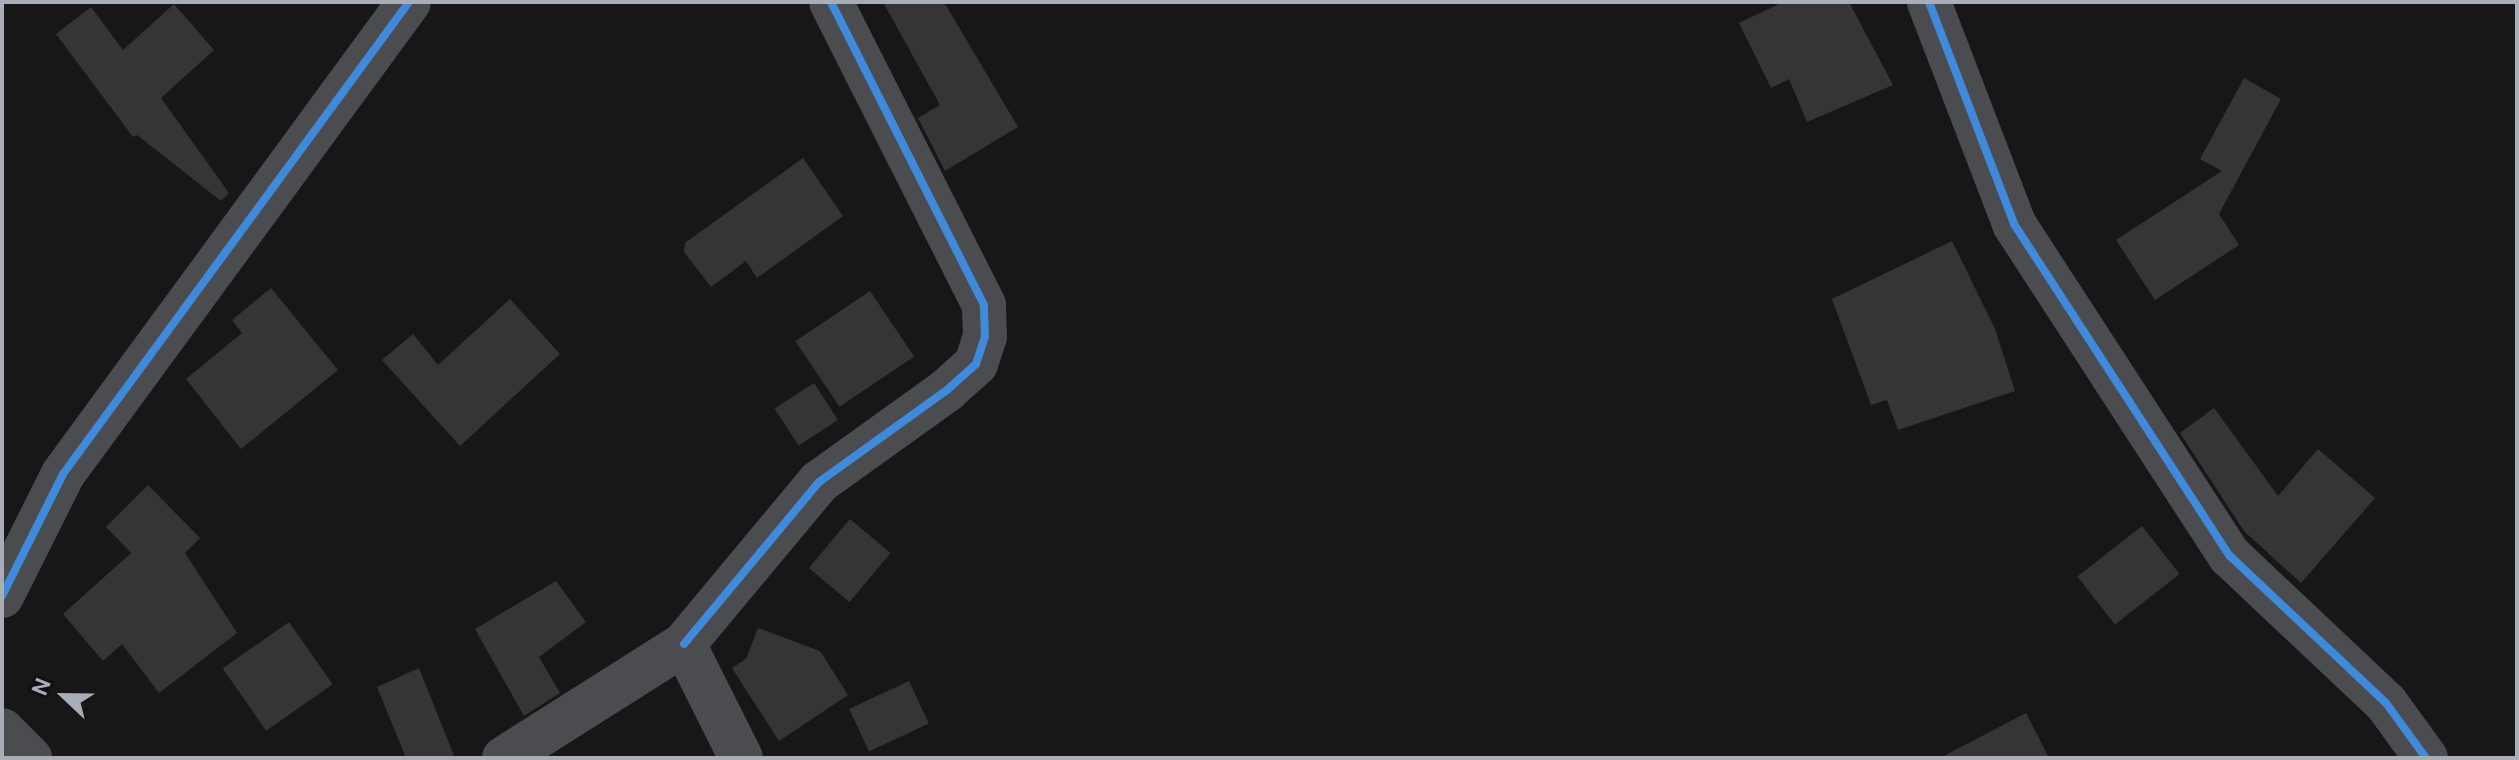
<!DOCTYPE html>
<html>
<head>
<meta charset="utf-8">
<style>
	body { margin:0 }
	#map { position:relative; width:2519px; height:760px; overflow:hidden; background:#171717; font-family:"DM Sans",sans-serif }
	div>[style] { position:absolute }
	[style*='--x'] { left:calc(var(--x)*1px); top:calc(var(--y)*1px); width:calc(var(--w)*1px); rotate:calc(var(--a)*1deg) }
	.building>* { inset:0; background:#353536; transform-origin:0 0 }
	.minor>* { height:44px; margin:-22px; padding:0 22px; transform-origin:22px; border-radius:22px; background:#4b4c50 }
	.cycleway>* { height:8px; margin:-4px; padding:0 4px; transform-origin:4px; border-radius:4px; background:#408adc }
	span { translate:-50% -50%; white-space:nowrap; text-align:center; line-height:1.15; -webkit-text-stroke:6px #111113; paint-order:stroke }
	.frame { position:absolute; inset:0; border:4px solid #a8adb8; pointer-events:none }
	.north { position:absolute; left:24px; top:656px; width:80px; height:80px; -webkit-text-stroke:6px #111113; paint-order:stroke; rotate:292deg; font-size:22px; font-weight:700; line-height:32px; text-align:center; color:#a8adb8 }
	.north::after { content:''; display:block; margin:auto; width:28px; height:36px; background:#a8adb8; clip-path:polygon(50% 0,100% 100%,50% 72%,0 100%) }
</style>
</head>
<body>
<div id="map">
	<div class="building">
		<div style="clip-path:polygon(883px 2px,944px 2px,1018px 127px,945px 171px,918px 118px,940px 105px)"></div>
		<div style="clip-path:polygon(1783px 2px,1849px 2px,1893px 85px,1807px 122px,1789px 79px,1771px 88px,1739px 23px)"></div>
		<div style="clip-path:polygon(174px 4px,214px 50px,161px 98px,229px 193px,221px 201px,137px 135px,133px 137px,56px 34px,91px 7px,123px 50px)"></div>
		<div style="clip-path:polygon(2244px 78px,2281px 99px,2219px 214px,2239px 245px,2155px 300px,2116px 240px,2222px 171px,2200px 159px)"></div>
		<div style="clip-path:polygon(803px 158px,843px 216px,757px 278px,746px 261px,711px 287px,684px 252px,685px 243px)"></div>
		<div style="clip-path:polygon(1952px 241px,1995px 329px,2015px 391px,1898px 430px,1887px 400px,1871px 405px,1832px 299px)"></div>
		<div style="clip-path:polygon(271px 288px,338px 370px,241px 449px,186px 379px,242px 333px,232px 320px)"></div>
		<div style="left:870px;top:291px;width:79px;height:90px;rotate:56deg"></div>
		<div style="clip-path:polygon(510px 299px,560px 354px,460px 446px,382px 360px,413px 334px,438px 365px)"></div>
		<div style="left:814px;top:383px;width:44px;height:47px;rotate:57deg"></div>
		<div style="clip-path:polygon(2214px 408px,2278px 496px,2318px 449px,2375px 498px,2301px 583px,2244px 531px,2180px 433px)"></div>
		<div style="clip-path:polygon(148px 485px,200px 538px,185px 553px,237px 633px,159px 693px,122px 644px,103px 661px,63px 614px,131px 553px,106px 527px)"></div>
		<div style="left:850px;top:519px;width:53px;height:64px;rotate:40deg"></div>
		<div style="left:2142px;top:526px;width:61px;height:82px;rotate:52deg"></div>
		<div style="clip-path:polygon(556px 581px,586px 622px,539px 657px,560px 693px,524px 716px,475px 629px)"></div>
		<div style="left:289px;top:622px;width:76px;height:81px;rotate:55deg"></div>
		<div style="clip-path:polygon(758px 628px,820px 651px,848px 695px,779px 741px,732px 668px,746px 659px)"></div>
		<div style="clip-path:polygon(419px 668px,455px 758px,406px 758px,377px 687px)"></div>
		<div style="left:909px;top:681px;width:47px;height:66px;rotate:65deg"></div>
		<div style="clip-path:polygon(2026px 713px,2049px 758px,1940px 758px)"></div>
	</div>
	<div class="minor">
		<div style="--x:1929;--y:2;--w:238;--a:69"></div>
		<div style="--x:2014;--y:224;--w:396;--a:57"></div>
		<div style="--x:2230;--y:556;--w:214;--a:43.3"></div>
		<div style="--x:2386;--y:703;--w:68;--a:54"></div>
		<div style="--x:2;--y:596;--w:136;--a:-63.4"></div>
		<div style="--x:63;--y:474;--w:585;--a:-53.76"></div>
		<div style="--x:684;--y:644;--w:211;--a:-50.2"></div>
		<div style="--x:819;--y:482;--w:158;--a:-35.7"></div>
		<div style="--x:947;--y:390;--w:39;--a:-42"></div>
		<div style="--x:976;--y:364;--w:28;--a:-72"></div>
		<div style="--x:985;--y:337;--w:32;--a:-92"></div>
		<div style="--x:984;--y:305;--w:339;--a:-116.8"></div>
		<div style="--x:2;--y:730;--w:40;--a:45"></div>
		<div style="--x:504;--y:758;--w:213;--a:-32.3"></div>
		<div style="--x:684;--y:644;--w:127;--a:63.4"></div>
	</div>
	<div class="cycleway">
		<div style="--x:1929;--y:2;--w:238;--a:69"></div>
		<div style="--x:2014;--y:224;--w:396;--a:57"></div>
		<div style="--x:2230;--y:556;--w:214;--a:43.3"></div>
		<div style="--x:2386;--y:703;--w:68;--a:54"></div>
		<div style="--x:2;--y:596;--w:136;--a:-63.4"></div>
		<div style="--x:63;--y:474;--w:585;--a:-53.76"></div>
		<div style="--x:684;--y:644;--w:211;--a:-50.2"></div>
		<div style="--x:819;--y:482;--w:158;--a:-35.7"></div>
		<div style="--x:947;--y:390;--w:39;--a:-42"></div>
		<div style="--x:976;--y:364;--w:28;--a:-72"></div>
		<div style="--x:985;--y:337;--w:32;--a:-92"></div>
		<div style="--x:984;--y:305;--w:339;--a:-116.8"></div>
	</div>
	<div class="frame"></div>
	<div class="north">N</div>
</div>
</body>
</html>
